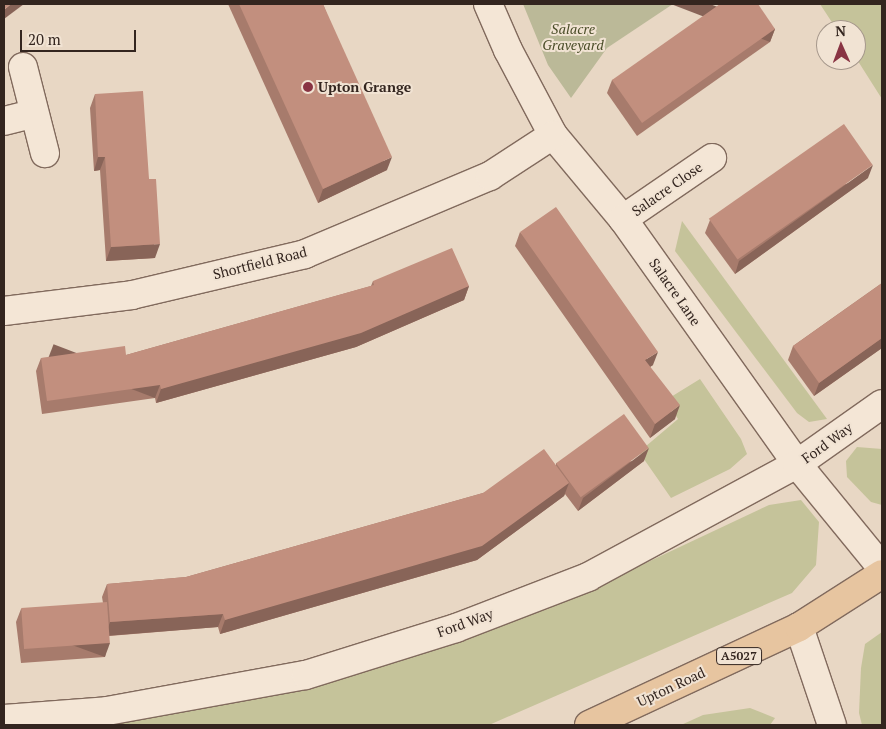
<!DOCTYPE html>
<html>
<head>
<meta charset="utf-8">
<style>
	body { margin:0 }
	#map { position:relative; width:886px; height:729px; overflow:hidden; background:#e8d7c4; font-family:"PT Serif",serif }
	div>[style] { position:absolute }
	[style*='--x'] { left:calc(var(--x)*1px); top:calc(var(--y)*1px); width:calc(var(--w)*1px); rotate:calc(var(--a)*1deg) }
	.green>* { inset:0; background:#c5c39a }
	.cemetery>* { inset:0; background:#bbb998 }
	.roads { filter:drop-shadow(1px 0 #816a5d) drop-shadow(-1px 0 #816a5d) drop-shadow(0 1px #816a5d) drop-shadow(0 -1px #816a5d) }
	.minor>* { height:28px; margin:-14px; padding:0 14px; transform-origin:14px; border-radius:14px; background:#f4e6d6 }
	.major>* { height:28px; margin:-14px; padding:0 14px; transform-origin:14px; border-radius:14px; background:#e7c5a0 }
	.wall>* { inset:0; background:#a77b6c }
	.shaded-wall>* { inset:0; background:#886458; transform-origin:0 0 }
	.building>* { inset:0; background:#c28f7e; transform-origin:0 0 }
	.dots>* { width:14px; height:14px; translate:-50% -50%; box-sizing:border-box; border:2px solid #f1e3d3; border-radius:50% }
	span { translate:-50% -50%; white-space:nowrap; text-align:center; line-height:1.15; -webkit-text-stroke:4px #f1e3d3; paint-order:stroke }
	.shield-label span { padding:1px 4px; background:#f1e3d3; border:1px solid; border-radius:4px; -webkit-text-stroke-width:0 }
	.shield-label { font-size:12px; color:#33251f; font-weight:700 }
	.park-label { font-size:14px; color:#4a4d28; font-style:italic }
	.poi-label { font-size:14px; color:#33251f; font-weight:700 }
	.left { translate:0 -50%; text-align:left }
	.street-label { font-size:14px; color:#33251f }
	.frame { position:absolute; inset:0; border:5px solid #33251f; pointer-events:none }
	.north { position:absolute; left:816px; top:20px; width:50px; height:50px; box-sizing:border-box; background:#f1e3d3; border:1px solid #a5978b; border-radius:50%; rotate:358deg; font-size:14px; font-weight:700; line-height:20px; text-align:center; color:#33251f }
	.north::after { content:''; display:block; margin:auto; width:18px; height:22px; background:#893443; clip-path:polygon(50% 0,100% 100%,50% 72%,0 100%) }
	.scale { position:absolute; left:20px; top:30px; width:116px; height:22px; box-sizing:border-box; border:2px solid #33251f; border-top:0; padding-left:6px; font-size:15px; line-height:18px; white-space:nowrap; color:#33251f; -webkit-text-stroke:4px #f1e3d3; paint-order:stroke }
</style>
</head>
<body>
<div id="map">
	<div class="green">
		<div style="clip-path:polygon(820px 4px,882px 4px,882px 99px,856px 58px,856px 30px,837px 30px)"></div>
		<div style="clip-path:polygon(682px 221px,827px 419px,809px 422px,797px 413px,675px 251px)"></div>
		<div style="clip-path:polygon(700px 379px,741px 439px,747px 454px,730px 469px,671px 498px,639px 452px,678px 419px,666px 400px)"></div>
		<div style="clip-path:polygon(857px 447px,882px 449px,882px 505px,871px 502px,847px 477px,846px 461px)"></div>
		<div style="clip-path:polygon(801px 500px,819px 522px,816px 565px,792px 593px,489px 725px,51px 725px,407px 654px,548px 609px,769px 505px)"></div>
		<div style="clip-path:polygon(882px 632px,882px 725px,862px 725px,859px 713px,861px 668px,865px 644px)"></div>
		<div style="clip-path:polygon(750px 708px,775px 718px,770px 725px,681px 725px,703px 715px)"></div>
	</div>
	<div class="cemetery">
		<div style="clip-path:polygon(523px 4px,673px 4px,607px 48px,571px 98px,548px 65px)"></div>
	</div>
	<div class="roads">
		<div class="minor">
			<div style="--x:488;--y:4;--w:50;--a:66.5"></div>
			<div style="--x:508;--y:50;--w:96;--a:62.1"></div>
			<div style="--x:553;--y:135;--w:109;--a:50.2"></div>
			<div style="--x:623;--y:219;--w:301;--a:54.6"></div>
			<div style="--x:797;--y:464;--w:134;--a:50.7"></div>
			<div style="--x:23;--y:67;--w:89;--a:75.7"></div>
			<div style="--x:4;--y:121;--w:30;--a:-14"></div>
			<div style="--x:623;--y:219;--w:108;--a:-34.4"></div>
			<div style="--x:4;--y:311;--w:129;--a:-7.1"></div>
			<div style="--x:132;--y:295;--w:178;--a:-13.3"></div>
			<div style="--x:305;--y:254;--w:201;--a:-22.9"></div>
			<div style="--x:490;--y:176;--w:75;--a:-33.1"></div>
			<div style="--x:799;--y:627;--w:103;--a:71.4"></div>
			<div style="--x:4;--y:719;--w:103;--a:-4.4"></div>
			<div style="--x:107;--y:711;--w:202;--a:-10.3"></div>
			<div style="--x:306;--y:675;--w:157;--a:-17.4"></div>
			<div style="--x:456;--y:628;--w:142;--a:-21.1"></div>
			<div style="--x:588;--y:577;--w:238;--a:-28.4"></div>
			<div style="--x:797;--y:464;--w:104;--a:-35.2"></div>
		</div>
		<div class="major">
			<div style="--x:589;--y:725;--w:232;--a:-25"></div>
			<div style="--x:799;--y:627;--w:98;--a:-32.6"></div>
		</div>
	</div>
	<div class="wall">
		<div style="clip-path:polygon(228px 4px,323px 4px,387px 170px,318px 203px)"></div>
		<div style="clip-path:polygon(775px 29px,770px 42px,637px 136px,607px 93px,612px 80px)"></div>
		<div style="clip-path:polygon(95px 94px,149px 179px,155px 258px,106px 261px,100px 170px,94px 171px,90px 108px)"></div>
		<div style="clip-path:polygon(868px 178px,735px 274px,705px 233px,710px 220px)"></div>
		<div style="clip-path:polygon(520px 232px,653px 365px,650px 367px,675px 419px,650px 438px,515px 246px)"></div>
		<div style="clip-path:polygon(373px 281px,469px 286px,464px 300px,356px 347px,156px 403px,155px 398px,42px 414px,36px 371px,41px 358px,126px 355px,371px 286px)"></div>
		<div style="clip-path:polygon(882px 283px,882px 348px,814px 396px,788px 360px,793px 346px)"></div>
		<div style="clip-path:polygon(644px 461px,578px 511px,565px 494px,564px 496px,477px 560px,220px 634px,218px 627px,109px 636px,105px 657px,21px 663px,16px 622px,21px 609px,103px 603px,102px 597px,107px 584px,186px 577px,483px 493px,556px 465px,556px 463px)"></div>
	</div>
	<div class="shaded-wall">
		<div style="clip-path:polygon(11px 4px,24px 4px,4px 19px,4px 10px)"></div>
		<div style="left:775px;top:29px;width:14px;height:163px;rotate:111deg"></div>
		<div style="clip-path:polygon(98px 157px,105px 157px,100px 170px,94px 171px)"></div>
		<div style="clip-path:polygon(392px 157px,387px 170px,318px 203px,323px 189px)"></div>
		<div style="clip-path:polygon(873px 165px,868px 178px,735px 274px,739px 261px)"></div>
		<div style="clip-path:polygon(160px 244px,155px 258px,106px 261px,111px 247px)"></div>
		<div style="clip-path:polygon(469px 286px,464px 300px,356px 347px,156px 403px,161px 389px)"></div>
		<div style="clip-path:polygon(882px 338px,882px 348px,814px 396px,819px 383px)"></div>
		<div style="clip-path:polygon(658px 352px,653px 365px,640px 373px,645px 360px)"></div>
		<div style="left:160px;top:385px;width:14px;height:114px;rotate:111deg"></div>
		<div style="clip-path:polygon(680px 405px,675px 419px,650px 438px,655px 424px)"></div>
		<div style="clip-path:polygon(649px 448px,644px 461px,578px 511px,583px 498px)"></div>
		<div style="clip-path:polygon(569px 483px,564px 496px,477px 560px,220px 634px,225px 620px)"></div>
		<div style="clip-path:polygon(223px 614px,218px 627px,105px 636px,110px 622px)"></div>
		<div style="left:110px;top:643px;width:15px;height:84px;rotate:110deg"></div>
	</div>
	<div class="building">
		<div style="clip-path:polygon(4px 4px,11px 4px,4px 10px)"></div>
		<div style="clip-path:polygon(239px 4px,323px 4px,392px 157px,323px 189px)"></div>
		<div style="clip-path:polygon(720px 4px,758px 4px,775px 29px,642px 123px,612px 80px)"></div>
		<div style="clip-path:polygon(143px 91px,149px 179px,156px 179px,160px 244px,111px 247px,105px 157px,98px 157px,95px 94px)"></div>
		<div style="left:844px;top:124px;width:50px;height:165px;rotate:55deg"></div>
		<div style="clip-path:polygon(556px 207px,658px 352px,645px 360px,680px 405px,655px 424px,520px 232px)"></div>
		<div style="clip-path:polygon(452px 248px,469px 286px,361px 333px,161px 389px,160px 385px,47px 401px,41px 358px,125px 346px,126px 355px,374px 285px,373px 281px)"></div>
		<div style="clip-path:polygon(882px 283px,882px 338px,819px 383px,793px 346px)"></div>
		<div style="left:624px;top:414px;width:42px;height:84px;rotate:54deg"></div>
		<div style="clip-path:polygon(544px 449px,569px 483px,482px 546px,225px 620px,223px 614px,110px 622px,107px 584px,186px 577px,483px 493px)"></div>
		<div style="left:107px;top:602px;width:41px;height:86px;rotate:86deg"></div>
	</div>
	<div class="dots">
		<div style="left:308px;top:87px;background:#893443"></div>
	</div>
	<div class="shield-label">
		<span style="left:739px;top:656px">A5027</span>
	</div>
	<div class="park-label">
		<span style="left:573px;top:37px">Salacre<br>Graveyard</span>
	</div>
	<div class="poi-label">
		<span class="left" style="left:318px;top:87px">Upton Grange</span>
	</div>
	<div class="street-label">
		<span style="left:667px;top:189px;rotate:-35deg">Salacre Close</span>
		<span style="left:260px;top:263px;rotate:-14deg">Shortfield Road</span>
		<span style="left:675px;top:292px;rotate:55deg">Salacre Lane</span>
		<span style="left:827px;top:443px;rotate:-36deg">Ford Way</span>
		<span style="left:465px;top:623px;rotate:-20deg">Ford Way</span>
		<span style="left:671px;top:687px;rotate:-25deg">Upton Road</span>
	</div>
	<div class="frame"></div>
	<div class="north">N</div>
	<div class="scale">20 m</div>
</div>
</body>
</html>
